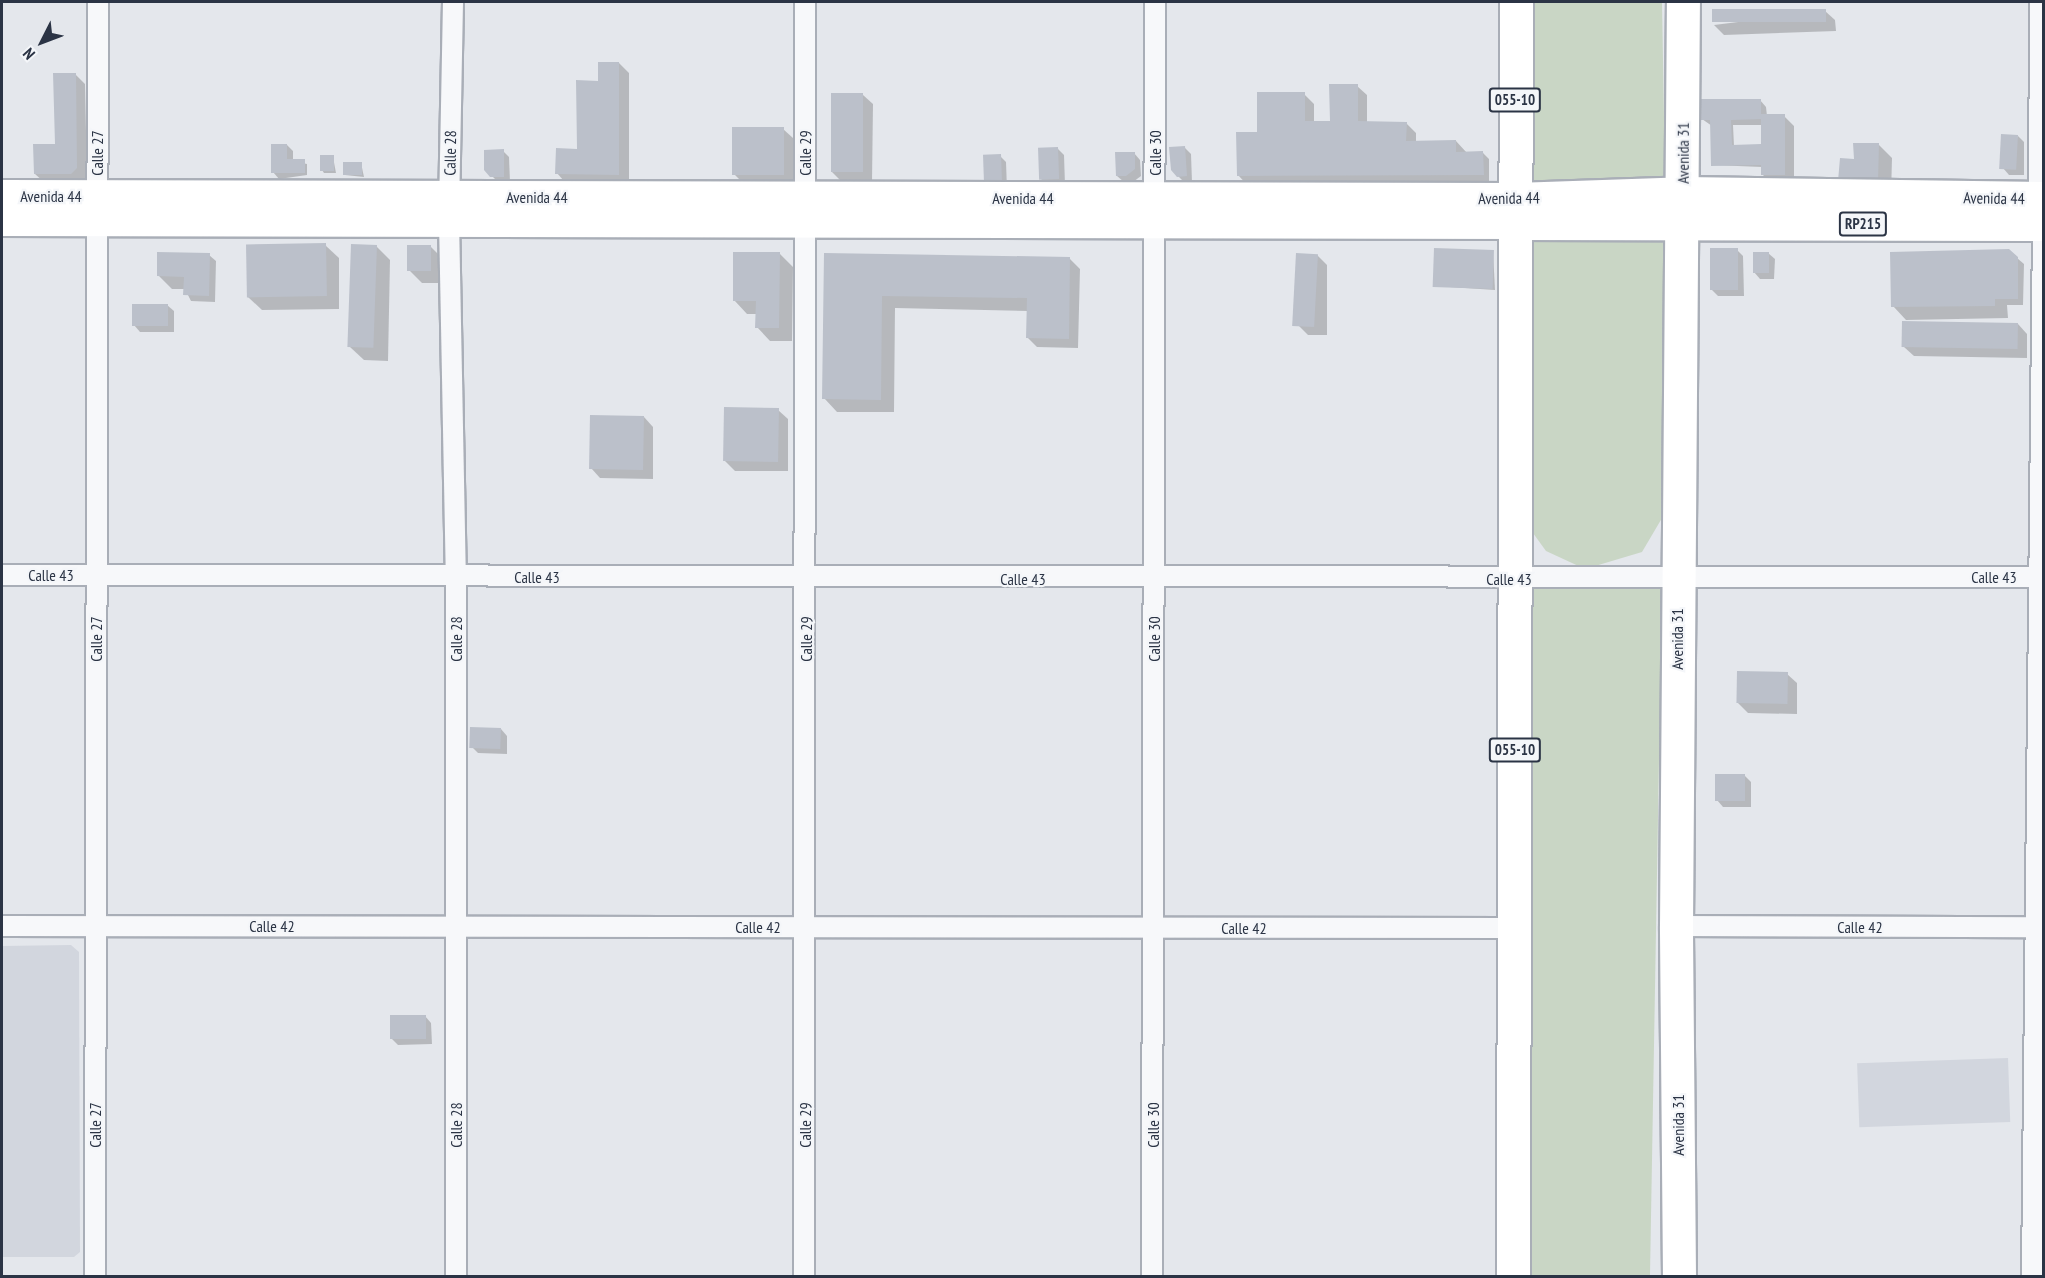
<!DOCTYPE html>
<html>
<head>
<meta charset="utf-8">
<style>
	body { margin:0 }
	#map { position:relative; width:2045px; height:1278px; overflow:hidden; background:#e4e7ec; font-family:"PT Sans Narrow",sans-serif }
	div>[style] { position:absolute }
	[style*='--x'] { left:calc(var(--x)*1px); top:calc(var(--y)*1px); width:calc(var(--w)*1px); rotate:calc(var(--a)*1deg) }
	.built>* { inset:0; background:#d2d6de; transform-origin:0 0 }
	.green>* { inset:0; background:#c9d6c5; transform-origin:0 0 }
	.shadow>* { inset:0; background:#0003 }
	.building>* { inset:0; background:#bbc0ca; transform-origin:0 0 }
	.roads { filter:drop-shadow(2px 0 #a9aeb7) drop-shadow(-2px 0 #a9aeb7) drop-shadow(0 2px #a9aeb7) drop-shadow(0 -2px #a9aeb7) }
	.minor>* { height:20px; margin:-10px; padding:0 10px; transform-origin:10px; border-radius:10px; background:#f7f8fa }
	.primary>* { height:32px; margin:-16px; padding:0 16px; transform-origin:16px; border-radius:16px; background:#fff }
	.trunk>* { height:33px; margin:-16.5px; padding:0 16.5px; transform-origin:16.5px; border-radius:16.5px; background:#fff }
	span { translate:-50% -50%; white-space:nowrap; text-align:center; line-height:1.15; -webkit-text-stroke:4.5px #f4f6f9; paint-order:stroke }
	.shield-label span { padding:2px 4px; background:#f4f6f9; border:2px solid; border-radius:4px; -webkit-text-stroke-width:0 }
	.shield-label { font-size:15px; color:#2b3445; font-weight:700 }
	.street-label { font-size:16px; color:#2b3445 }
	.frame { position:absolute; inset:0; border:3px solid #2b3445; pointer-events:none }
	.north { position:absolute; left:12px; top:12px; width:60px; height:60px; -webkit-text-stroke:4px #f4f6f9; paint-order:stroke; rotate:228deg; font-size:16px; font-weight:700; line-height:24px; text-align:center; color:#2b3445 }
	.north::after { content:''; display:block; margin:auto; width:21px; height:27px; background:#2b3445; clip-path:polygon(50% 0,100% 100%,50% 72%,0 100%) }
</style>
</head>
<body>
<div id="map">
	<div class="built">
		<div style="clip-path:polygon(71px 945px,79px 952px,80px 1252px,74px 1257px,2px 1257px,2px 946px)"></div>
		<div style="left:2008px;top:1058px;width:64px;height:151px;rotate:88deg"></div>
	</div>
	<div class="green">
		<div style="clip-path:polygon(1525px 2px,1662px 2px,1665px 175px,1654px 186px,1537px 186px,1528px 175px)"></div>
		<div style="clip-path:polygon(1541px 234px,1656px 235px,1665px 245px,1665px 513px,1642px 552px,1585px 569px,1546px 551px,1525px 522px,1526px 248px)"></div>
		<div style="left:1523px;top:586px;width:139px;height:690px;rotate:1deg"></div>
	</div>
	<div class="shadow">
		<div style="clip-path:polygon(1825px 11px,1835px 20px,1836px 31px,1724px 35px,1714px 25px)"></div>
		<div style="clip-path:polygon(619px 63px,629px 73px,629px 184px,563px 180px,557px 173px,578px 150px,599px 82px)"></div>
		<div style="clip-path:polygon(75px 74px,85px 84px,87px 178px,81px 183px,45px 183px,35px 174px,56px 145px)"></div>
		<div style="clip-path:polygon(1357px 86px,1367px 95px,1367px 123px,1406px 123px,1416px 133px,1416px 142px,1456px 141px,1467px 153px,1483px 153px,1489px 159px,1489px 181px,1469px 181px,1470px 188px,1251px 189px,1238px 175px,1256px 134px,1304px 94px,1314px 104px,1314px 123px,1331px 123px)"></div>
		<div style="clip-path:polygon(863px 95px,873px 104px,872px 182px,841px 181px,831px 171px)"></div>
		<div style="clip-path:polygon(evenodd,1760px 100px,1766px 107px,1767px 116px,1784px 116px,1794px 126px,1794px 184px,1772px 184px,1762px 174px,1762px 167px,1713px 165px,1712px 126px,1702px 119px,1760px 100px,1733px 125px,1762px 125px,1762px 148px,1734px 146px,1733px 125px)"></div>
		<div style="clip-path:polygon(783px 129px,793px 138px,793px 184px,744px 184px,734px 174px)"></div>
		<div style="clip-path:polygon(2018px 136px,2024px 142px,2024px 175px,2009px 175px,2003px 168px)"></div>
		<div style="clip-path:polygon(287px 145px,293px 151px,293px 161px,307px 164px,307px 175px,279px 179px,273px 172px)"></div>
		<div style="clip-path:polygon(1879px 145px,1892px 158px,1891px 195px,1854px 160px)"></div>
		<div style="clip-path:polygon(1184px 147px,1191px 154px,1192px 182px,1185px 183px,1172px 170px)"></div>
		<div style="clip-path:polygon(1058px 149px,1064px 155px,1065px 185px,1047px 185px,1041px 179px)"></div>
		<div style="clip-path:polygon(503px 151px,509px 157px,510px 182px,498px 182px,486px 170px)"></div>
		<div style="clip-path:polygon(1134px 153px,1140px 160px,1141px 176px,1133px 182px,1124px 182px,1117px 176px)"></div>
		<div style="clip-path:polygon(1000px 156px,1006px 162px,1007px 189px,992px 190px)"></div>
		<div style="clip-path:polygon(333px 157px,336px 173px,324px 173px,322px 170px)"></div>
		<div style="clip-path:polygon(361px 163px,364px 177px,345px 175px)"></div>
		<div style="clip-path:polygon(325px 245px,339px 258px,339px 309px,262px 310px,248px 297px)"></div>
		<div style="clip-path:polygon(376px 246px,390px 260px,388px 361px,364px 360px,350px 347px)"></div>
		<div style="clip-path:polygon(430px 246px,444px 260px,444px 283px,422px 283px,409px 270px)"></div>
		<div style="clip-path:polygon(1737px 250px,1743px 256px,1744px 296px,1718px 296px,1712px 290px)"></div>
		<div style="clip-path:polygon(1493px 251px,1495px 290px,1435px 286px)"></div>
		<div style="clip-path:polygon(1768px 253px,1775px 259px,1774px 279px,1760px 279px,1754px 272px)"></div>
		<div style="clip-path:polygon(780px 254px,793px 267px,792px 341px,770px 341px,757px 327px,757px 314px,747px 314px,734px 300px)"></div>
		<div style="clip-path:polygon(825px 254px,1070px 259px,1080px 269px,1078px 348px,1037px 347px,1027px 337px,1028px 311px,895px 308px,894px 412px,837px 412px,824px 398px)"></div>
		<div style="clip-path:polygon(209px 255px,216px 261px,215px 302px,191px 301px,185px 289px,172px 289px,159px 276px)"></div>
		<div style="clip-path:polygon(1317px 255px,1327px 265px,1327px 335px,1308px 335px,1298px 325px)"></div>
		<div style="clip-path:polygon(2017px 258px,2024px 264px,2023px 305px,2007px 305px,2008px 318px,1906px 320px,1893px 306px)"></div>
		<div style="clip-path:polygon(167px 305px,174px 311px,174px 332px,140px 332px,134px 325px)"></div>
		<div style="clip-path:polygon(2018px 324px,2027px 334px,2027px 358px,1914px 356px,1904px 347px)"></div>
		<div style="clip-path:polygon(778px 410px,788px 419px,788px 471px,735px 471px,725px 461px)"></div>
		<div style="clip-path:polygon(644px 417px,653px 427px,653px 479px,600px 478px,591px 468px)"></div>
		<div style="clip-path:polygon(1787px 674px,1797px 683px,1797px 714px,1748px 713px,1738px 703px)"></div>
		<div style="clip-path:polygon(501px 729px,507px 736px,507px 754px,478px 753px,472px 747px)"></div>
		<div style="clip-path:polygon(1744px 775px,1751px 782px,1751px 807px,1723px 807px,1717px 800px)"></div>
		<div style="clip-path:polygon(425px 1016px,431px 1023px,432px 1044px,398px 1045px,392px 1039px)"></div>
	</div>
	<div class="building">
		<div style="left:1826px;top:9px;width:13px;height:114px;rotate:90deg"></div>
		<div style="clip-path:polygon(598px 62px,619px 62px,619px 175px,555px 174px,556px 148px,577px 149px,576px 80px,598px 81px)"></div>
		<div style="clip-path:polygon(53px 73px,76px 73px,77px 168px,71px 174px,34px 174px,33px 144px,55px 144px)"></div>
		<div style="clip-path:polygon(1329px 84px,1358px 84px,1358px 121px,1407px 122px,1406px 141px,1456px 140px,1456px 152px,1483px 151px,1484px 175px,1237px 176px,1236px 132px,1257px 132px,1257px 92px,1305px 92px,1305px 121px,1330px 121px)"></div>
		<div style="left:831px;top:93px;width:32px;height:79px"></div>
		<div style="clip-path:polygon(evenodd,1700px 99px,1761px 99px,1761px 114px,1785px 114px,1785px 175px,1761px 175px,1761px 165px,1711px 166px,1710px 120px,1700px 120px,1700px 99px,1761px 119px,1761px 144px,1732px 145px,1731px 120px,1761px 119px)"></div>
		<div style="left:732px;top:127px;width:52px;height:48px"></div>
		<div style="left:2001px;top:134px;width:17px;height:35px;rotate:3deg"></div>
		<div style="clip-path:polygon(1853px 143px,1879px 143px,1878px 182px,1838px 181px,1840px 158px,1854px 159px)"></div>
		<div style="clip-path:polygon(271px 144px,287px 144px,287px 159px,305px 159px,305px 173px,271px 173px)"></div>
		<div style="clip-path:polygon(1185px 146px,1187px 176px,1177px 177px,1171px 170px,1169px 147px)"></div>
		<div style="left:1058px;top:147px;width:32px;height:20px;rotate:88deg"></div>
		<div style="clip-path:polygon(504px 149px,504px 177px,490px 177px,484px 170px,484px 150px)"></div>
		<div style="clip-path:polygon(1115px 152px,1135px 152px,1135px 169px,1126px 176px,1116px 176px)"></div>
		<div style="left:1001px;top:154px;width:30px;height:18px;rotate:88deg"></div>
		<div style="left:320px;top:155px;width:14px;height:16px"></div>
		<div style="left:343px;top:162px;width:19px;height:13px"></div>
		<div style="left:326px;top:243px;width:53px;height:80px;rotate:89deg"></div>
		<div style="left:351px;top:244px;width:26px;height:103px;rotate:2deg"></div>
		<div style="left:407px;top:245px;width:24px;height:26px"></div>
		<div style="left:1434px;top:248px;width:60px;height:39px;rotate:2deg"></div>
		<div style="left:1738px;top:248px;width:42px;height:28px;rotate:90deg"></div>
		<div style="clip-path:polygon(2009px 249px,2018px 257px,2018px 299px,1995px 299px,1995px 306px,1891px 307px,1890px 252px)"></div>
		<div style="clip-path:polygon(157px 252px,210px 253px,209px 296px,183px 295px,184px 277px,157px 276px)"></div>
		<div style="clip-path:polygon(733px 252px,780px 252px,779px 328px,755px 328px,756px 301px,733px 301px)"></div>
		<div style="left:1753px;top:252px;width:16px;height:21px"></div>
		<div style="clip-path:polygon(824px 253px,1070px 257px,1069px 339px,1026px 338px,1027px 298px,882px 296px,881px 400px,822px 399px)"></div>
		<div style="left:1296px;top:253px;width:22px;height:73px;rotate:3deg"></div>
		<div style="left:132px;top:304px;width:36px;height:22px"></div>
		<div style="left:1902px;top:321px;width:116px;height:26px;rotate:1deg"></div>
		<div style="left:724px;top:407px;width:55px;height:54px;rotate:1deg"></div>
		<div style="left:590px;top:415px;width:54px;height:54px;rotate:1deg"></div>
		<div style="left:1737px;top:671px;width:51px;height:32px;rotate:1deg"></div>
		<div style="left:470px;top:727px;width:31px;height:21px;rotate:2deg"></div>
		<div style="left:1715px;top:774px;width:30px;height:27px"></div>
		<div style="left:426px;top:1015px;width:24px;height:36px;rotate:90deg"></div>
	</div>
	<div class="roads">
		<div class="minor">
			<div style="--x:453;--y:2;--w:218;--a:91.1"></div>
			<div style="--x:449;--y:220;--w:357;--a:88.9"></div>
			<div style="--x:456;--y:577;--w:699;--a:90"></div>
			<div style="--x:2039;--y:198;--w:196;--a:-89.7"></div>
			<div style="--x:2;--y:575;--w:2042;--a:0.06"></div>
			<div style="--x:2;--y:926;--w:1513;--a:0.08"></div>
			<div style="--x:1676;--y:926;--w:368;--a:0.2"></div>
			<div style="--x:95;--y:1276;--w:1274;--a:-89.87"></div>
			<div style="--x:804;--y:1276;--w:1274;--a:-89.96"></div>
			<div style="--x:1152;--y:1276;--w:1274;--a:-89.87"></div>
			<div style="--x:2032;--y:1276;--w:1052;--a:-89.4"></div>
		</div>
		<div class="primary">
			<div style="--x:2;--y:196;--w:1513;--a:0.11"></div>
			<div style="--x:2;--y:220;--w:1514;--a:0.11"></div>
		</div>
		<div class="trunk">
			<div style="--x:1515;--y:199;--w:168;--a:-2"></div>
			<div style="--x:1683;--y:193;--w:361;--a:0.8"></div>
			<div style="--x:1516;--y:223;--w:528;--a:0.11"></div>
			<div style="--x:1513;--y:1276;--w:1274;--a:-89.87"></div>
			<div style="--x:1679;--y:1276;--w:350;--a:-90.5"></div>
			<div style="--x:1676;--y:926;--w:924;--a:-89.57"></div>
		</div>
	</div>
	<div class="shield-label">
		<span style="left:1515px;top:100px">055-10</span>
		<span style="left:1863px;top:224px">RP215</span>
		<span style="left:1515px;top:750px">055-10</span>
	</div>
	<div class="street-label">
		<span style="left:97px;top:153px;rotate:-90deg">Calle 27</span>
		<span style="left:450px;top:153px;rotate:-89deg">Calle 28</span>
		<span style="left:805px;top:153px;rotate:-90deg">Calle 29</span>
		<span style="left:1155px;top:153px;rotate:-90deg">Calle 30</span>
		<span style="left:1683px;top:153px;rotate:-90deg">Avenida 31</span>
		<span style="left:51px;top:196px">Avenida 44</span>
		<span style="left:537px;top:197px">Avenida 44</span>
		<span style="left:1023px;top:198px">Avenida 44</span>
		<span style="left:1509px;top:198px;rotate:-1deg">Avenida 44</span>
		<span style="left:1994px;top:198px;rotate:1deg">Avenida 44</span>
		<span style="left:51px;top:575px">Calle 43</span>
		<span style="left:537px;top:577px">Calle 43</span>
		<span style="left:1994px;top:577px">Calle 43</span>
		<span style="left:1023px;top:579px">Calle 43</span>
		<span style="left:1509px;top:579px">Calle 43</span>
		<span style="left:96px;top:639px;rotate:-90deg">Calle 27</span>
		<span style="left:456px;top:639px;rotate:-90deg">Calle 28</span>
		<span style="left:806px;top:639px;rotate:-90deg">Calle 29</span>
		<span style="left:1154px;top:639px;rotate:-90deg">Calle 30</span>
		<span style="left:1677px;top:639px;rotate:-90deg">Avenida 31</span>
		<span style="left:272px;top:926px">Calle 42</span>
		<span style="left:758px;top:927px">Calle 42</span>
		<span style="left:1860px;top:927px">Calle 42</span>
		<span style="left:1244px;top:928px">Calle 42</span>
		<span style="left:95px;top:1125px;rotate:-90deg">Calle 27</span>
		<span style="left:456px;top:1125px;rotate:-90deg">Calle 28</span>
		<span style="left:805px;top:1125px;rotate:-90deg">Calle 29</span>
		<span style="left:1153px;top:1125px;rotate:-90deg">Calle 30</span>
		<span style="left:1678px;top:1125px;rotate:-90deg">Avenida 31</span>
	</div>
	<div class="frame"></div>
	<div class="north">N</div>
</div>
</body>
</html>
